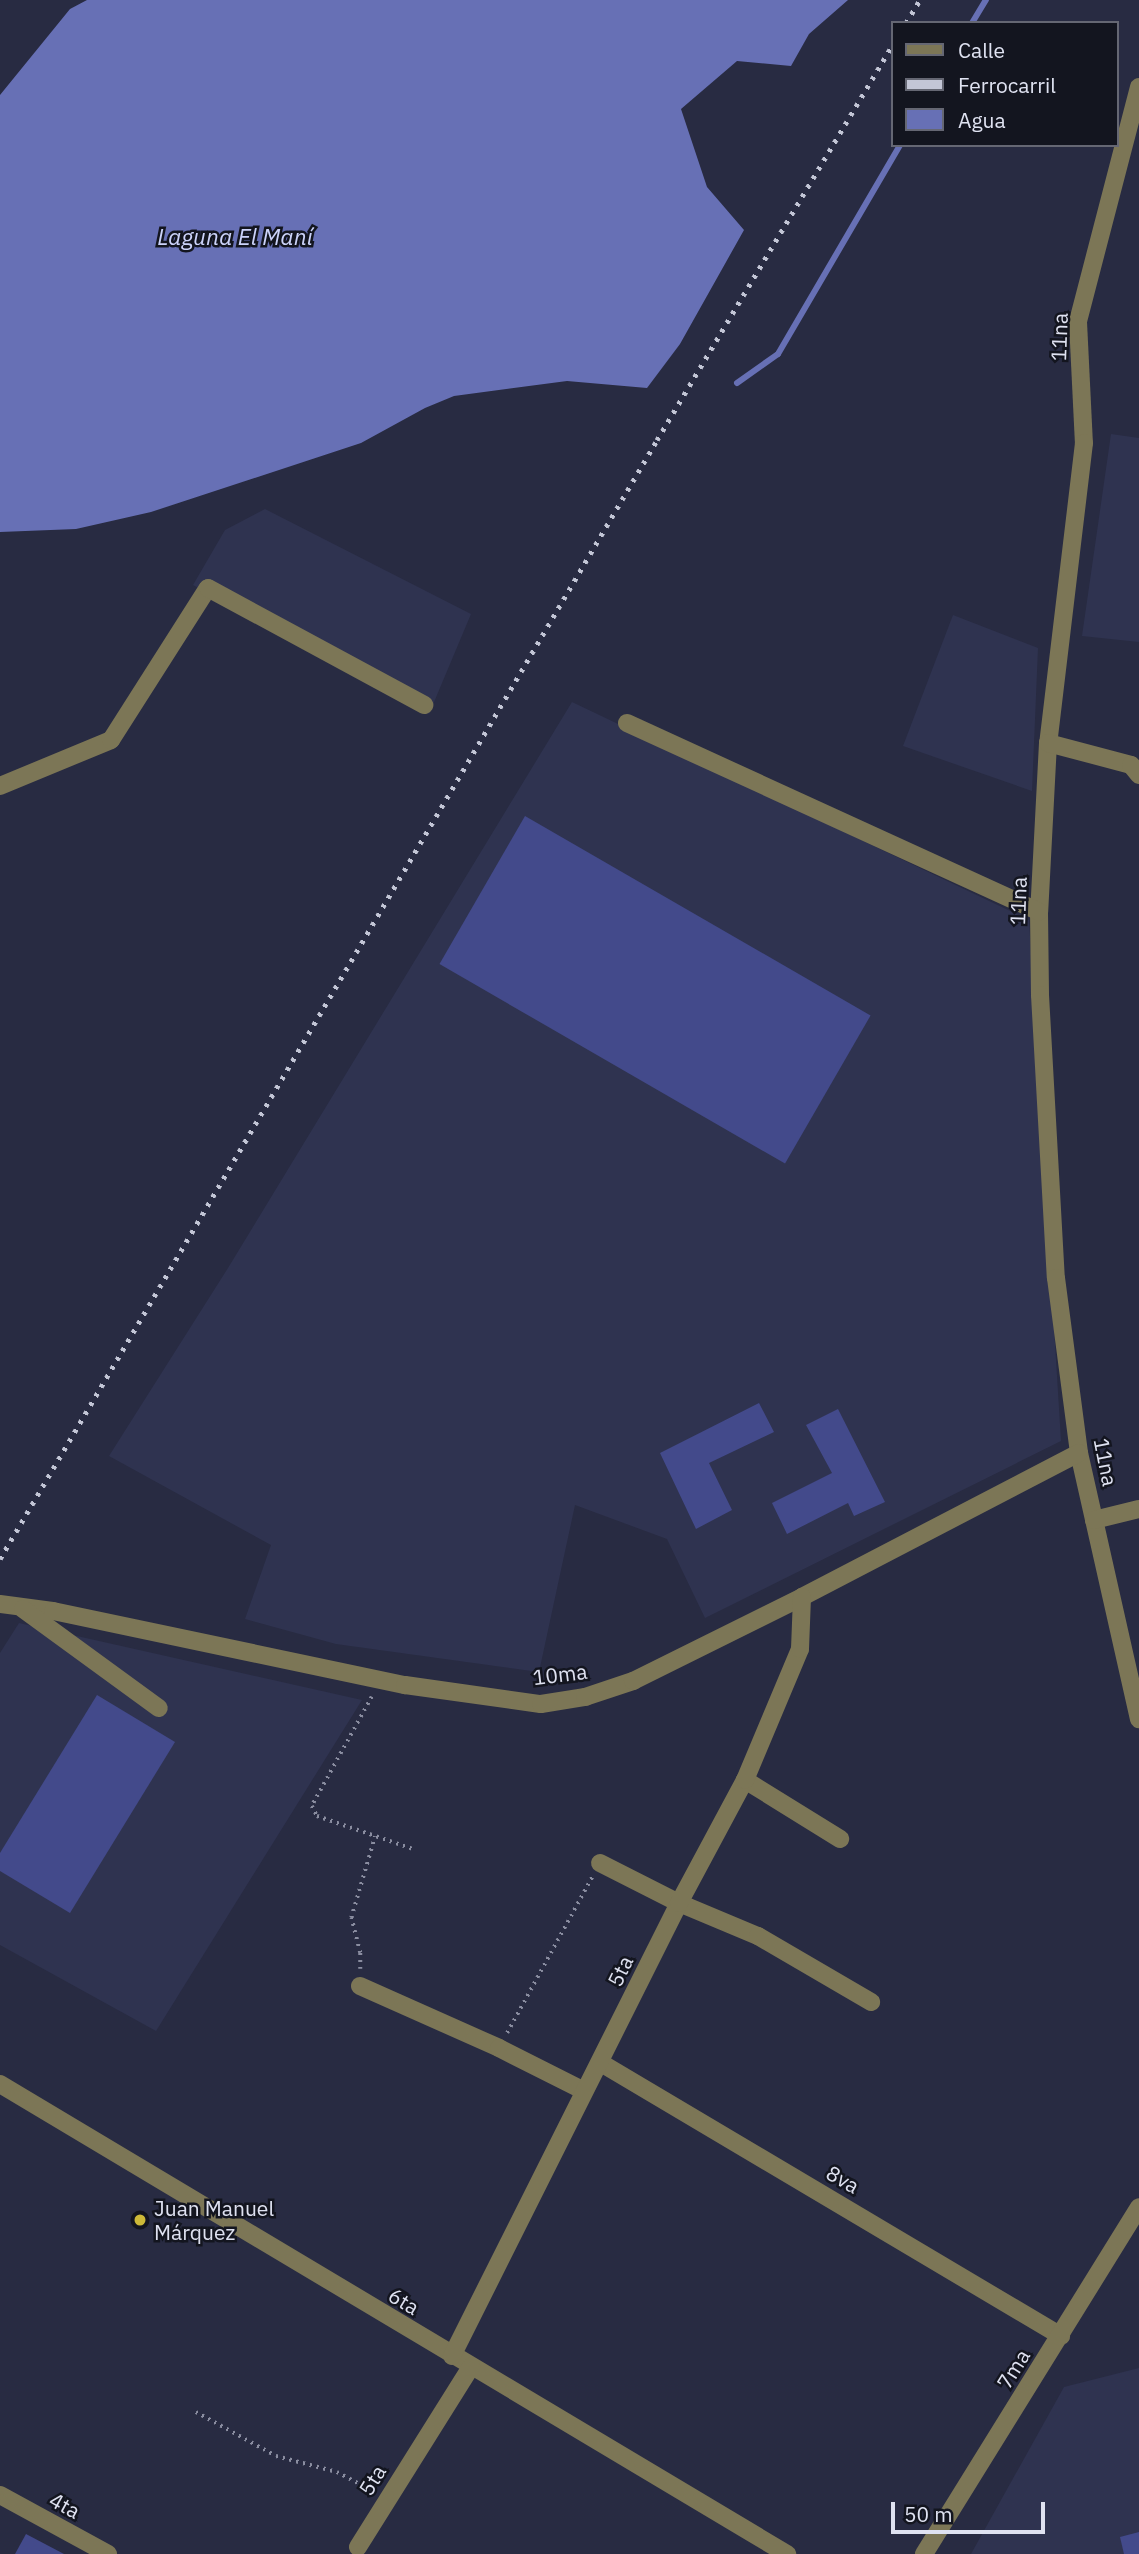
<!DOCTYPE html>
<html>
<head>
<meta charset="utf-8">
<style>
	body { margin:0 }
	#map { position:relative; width:1139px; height:2554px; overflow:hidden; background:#282b42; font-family:"IBM Plex Sans",sans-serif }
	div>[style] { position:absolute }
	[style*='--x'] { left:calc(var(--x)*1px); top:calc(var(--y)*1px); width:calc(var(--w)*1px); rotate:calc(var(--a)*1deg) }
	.built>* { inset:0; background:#2f3350 }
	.water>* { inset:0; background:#6770b5 }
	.stream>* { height:6px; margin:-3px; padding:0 3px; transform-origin:3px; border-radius:3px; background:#6770b5 }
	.building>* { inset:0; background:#434a8b; transform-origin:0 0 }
	.path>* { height:3.5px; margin-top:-1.75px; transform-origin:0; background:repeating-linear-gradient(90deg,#8a8da0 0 2px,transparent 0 7px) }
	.minor>* { height:18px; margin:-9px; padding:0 9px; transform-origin:9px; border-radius:9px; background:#7c7656 }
	.rail>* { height:5px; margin-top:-2.5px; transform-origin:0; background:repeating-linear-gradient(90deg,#c3c6d6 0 3.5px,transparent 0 10.5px) }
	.dots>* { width:19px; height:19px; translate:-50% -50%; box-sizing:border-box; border:4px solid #13151f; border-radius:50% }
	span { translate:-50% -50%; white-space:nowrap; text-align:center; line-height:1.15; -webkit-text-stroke:5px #13151f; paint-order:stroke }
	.street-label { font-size:21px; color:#dfe2f1 }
	.poi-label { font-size:21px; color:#dfe2f1 }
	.left { translate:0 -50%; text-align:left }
	.water-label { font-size:23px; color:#ccd3fa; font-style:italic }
	.legend { position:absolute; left:891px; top:21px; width:228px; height:126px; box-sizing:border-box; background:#13151f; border:2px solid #656773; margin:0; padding:9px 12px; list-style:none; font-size:21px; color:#dfe2f1 }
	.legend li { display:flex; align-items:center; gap:14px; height:35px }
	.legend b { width:35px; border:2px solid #656773 }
	.scale { position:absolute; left:891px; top:2502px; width:154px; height:32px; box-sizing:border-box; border:4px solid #dfe2f1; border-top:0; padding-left:9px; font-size:21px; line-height:24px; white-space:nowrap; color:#dfe2f1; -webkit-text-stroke:5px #13151f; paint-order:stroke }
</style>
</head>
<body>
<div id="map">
	<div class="built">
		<div style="clip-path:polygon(1111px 434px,1139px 438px,1139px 642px,1082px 636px)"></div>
		<div style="clip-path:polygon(265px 509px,471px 614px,429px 714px,193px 585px,225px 530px)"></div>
		<div style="clip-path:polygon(953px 615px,1038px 648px,1032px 791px,903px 746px)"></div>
		<div style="clip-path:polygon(572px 702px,1029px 920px,1061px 1441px,705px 1618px,667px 1539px,575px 1505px,539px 1672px,336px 1644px,245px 1619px,271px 1545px,109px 1456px,228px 1268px)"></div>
		<div style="clip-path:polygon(19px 1623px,362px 1700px,156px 2031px,0 1945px,0 1653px)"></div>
		<div style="clip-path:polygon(1139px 2368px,1139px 2554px,971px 2554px,1064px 2387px)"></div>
	</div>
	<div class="water">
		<div style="clip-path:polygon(87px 0,848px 0,809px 34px,791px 66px,737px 61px,681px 109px,707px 187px,744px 230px,680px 344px,647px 388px,567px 381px,454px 396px,425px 408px,361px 443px,151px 512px,76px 529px,0 532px,0 95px,70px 9px)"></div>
	</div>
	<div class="stream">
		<div style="--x:972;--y:23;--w:27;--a:-59"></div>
		<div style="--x:737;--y:383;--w:50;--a:-35.3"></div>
		<div style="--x:778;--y:354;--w:242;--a:-59.7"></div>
	</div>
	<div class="building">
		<div style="left:525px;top:816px;width:399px;height:171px;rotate:30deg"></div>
		<div style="clip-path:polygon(759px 1403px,774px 1432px,709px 1463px,732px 1510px,696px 1529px,660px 1453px)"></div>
		<div style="clip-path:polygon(838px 1409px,885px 1502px,854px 1516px,848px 1503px,787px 1534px,772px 1503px,832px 1473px,806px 1425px)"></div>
		<div style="clip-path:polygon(97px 1695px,175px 1742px,70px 1913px,0 1871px,0 1853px)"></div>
		<div style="clip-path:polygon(1139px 2532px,1139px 2554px,1124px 2554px,1120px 2537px)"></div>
		<div style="clip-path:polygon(26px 2534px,64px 2554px,15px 2554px)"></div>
	</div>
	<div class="path">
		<div style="--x:372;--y:1697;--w:124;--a:118.8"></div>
		<div style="--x:312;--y:1806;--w:11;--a:63"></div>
		<div style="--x:317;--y:1816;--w:102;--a:19"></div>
		<div style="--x:360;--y:1969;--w:16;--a:-90"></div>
		<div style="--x:360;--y:1953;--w:36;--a:-104"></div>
		<div style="--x:351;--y:1918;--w:85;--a:-73.7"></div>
		<div style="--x:507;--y:2033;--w:178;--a:-61.4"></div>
		<div style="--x:196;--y:2412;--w:91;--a:28.8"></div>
		<div style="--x:276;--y:2456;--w:63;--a:14.7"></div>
		<div style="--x:337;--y:2472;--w:40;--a:28"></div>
	</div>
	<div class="minor">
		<div style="--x:1139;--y:87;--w:243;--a:104.6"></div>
		<div style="--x:1078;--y:322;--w:121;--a:87.2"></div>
		<div style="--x:1084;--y:443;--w:302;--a:96.8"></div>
		<div style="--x:1048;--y:743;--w:169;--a:93"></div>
		<div style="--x:1039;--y:912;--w:83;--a:89.3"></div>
		<div style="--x:1040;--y:995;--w:283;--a:86.8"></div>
		<div style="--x:1056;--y:1278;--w:177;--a:82.5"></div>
		<div style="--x:1079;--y:1453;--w:273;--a:77.3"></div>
		<div style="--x:627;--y:723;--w:453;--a:24.6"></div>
		<div style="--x:1048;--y:743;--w:86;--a:14.8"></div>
		<div style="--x:1131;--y:765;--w:13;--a:51"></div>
		<div style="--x:0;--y:786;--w:120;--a:-22.5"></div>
		<div style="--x:111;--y:740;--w:180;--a:-57.5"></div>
		<div style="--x:208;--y:588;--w:246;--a:28.4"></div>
		<div style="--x:1094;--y:1520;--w:46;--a:-13.7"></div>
		<div style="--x:0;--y:1604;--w:53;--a:7.5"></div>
		<div style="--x:53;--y:1611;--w:360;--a:11.9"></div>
		<div style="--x:405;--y:1685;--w:137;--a:8"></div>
		<div style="--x:541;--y:1704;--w:45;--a:-9"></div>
		<div style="--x:585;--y:1697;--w:51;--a:-18.4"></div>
		<div style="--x:633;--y:1681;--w:189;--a:-26.4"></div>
		<div style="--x:802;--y:1597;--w:312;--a:-27.5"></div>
		<div style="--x:23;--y:1609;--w:168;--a:36.1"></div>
		<div style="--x:745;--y:1780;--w:112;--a:31.8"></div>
		<div style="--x:600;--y:1863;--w:89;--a:26.9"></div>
		<div style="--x:679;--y:1903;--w:86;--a:22.7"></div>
		<div style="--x:758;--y:1936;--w:131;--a:30.3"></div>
		<div style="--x:360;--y:1986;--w:152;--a:24"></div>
		<div style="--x:499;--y:2048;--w:95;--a:26.8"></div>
		<div style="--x:601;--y:2063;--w:535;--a:30.69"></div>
		<div style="--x:0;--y:2084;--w:917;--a:30.85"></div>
		<div style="--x:452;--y:2356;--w:507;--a:-63.38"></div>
		<div style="--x:679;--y:1903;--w:140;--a:-61.8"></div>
		<div style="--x:745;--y:1780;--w:142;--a:-67.2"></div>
		<div style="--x:800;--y:1649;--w:52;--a:-87.8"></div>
		<div style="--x:0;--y:2495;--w:123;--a:28.6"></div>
		<div style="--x:358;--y:2547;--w:213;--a:-57.9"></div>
		<div style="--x:924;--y:2554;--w:408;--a:-58.2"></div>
	</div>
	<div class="rail">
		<div style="--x:906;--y:23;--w:27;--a:-59"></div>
		<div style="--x:0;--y:1559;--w:1298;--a:-59.58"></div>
		<div style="--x:657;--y:440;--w:459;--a:-59.2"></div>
	</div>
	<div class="dots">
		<div style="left:140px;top:2220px;background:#cdb938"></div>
	</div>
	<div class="street-label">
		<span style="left:1059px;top:337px;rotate:-88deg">11na</span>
		<span style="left:1018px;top:901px;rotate:-88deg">11na</span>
		<span style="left:1106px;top:1462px;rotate:79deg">11na</span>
		<span style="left:560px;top:1674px;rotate:-7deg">10ma</span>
		<span style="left:620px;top:1971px;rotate:-64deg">5ta</span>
		<span style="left:843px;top:2179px;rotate:30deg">8va</span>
		<span style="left:404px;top:2301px;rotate:31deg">6ta</span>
		<span style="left:1013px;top:2369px;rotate:-58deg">7ma</span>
		<span style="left:372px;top:2480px;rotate:-58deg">5ta</span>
		<span style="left:65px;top:2505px;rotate:29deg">4ta</span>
	</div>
	<div class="poi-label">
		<span class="left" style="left:154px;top:2220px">Juan Manuel<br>Márquez</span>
	</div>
	<div class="water-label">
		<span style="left:235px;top:236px">Laguna El Maní</span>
	</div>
	<ul class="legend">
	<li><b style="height:9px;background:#7c7656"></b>Calle</li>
	<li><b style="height:9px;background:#c3c6d6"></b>Ferrocarril</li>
	<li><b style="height:19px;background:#6770b5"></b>Agua</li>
	</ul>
	<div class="scale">50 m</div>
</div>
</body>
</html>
